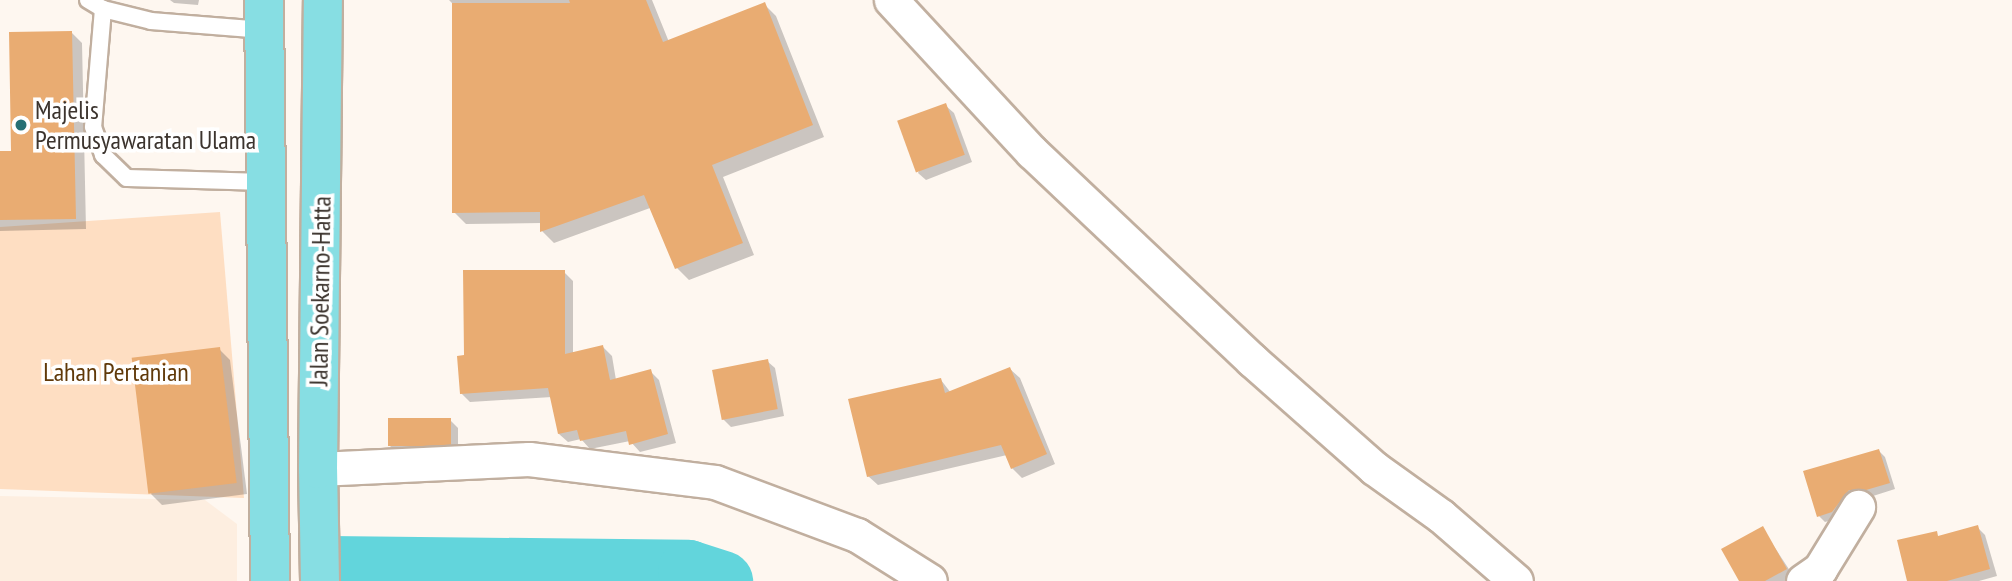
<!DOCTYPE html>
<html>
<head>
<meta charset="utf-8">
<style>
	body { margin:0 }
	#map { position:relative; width:2012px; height:581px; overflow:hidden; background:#fef7f0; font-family:"PT Sans Narrow",sans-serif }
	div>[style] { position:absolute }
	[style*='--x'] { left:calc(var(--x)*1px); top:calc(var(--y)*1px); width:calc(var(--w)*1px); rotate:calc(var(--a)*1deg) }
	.built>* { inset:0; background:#fdeee0 }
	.green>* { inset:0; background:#fedec2 }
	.shadow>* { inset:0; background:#0003 }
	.river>* { height:61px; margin:-30.5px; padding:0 30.5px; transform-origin:30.5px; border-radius:30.5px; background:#62d5dc }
	.building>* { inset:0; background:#e9ac72; transform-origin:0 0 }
	.roads { filter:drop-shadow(2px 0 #c1af9f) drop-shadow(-2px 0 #c1af9f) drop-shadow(0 2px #c1af9f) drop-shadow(0 -2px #c1af9f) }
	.service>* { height:16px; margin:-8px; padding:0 8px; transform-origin:8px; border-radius:8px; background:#fff }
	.minor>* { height:33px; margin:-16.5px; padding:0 16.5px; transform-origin:16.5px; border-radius:16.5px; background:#fff }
	.trunk>* { height:38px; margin:-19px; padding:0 19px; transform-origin:19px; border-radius:19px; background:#87dee3 }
	.dots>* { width:19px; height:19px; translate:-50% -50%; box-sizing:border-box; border:4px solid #fff; border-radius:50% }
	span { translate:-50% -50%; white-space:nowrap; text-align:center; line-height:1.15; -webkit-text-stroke:7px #fff; paint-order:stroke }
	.poi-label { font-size:26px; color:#3c342e }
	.left { translate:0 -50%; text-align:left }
	.street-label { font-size:26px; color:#3c342e }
	.park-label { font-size:26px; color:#603909 }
</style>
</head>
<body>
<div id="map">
	<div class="built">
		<div style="clip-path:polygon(0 496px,205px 500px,237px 524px,237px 581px,0 581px)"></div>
	</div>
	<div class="green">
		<div style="clip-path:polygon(220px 212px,244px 498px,0 489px,0 227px)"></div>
	</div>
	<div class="shadow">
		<div style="clip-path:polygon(170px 0,199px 0,198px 5px,174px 3px)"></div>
		<div style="clip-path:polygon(449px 0,652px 0,669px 42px,764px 4px,776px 16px,824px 137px,723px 177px,754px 255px,689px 280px,677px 268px,650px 208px,554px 243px,542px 231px,542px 223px,466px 224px,454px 212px,454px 5px)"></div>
		<div style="clip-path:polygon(71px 32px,82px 43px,86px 229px,0 231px,0 153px,13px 152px)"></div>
		<div style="clip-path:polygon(946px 106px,954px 113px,972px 162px,926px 180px,918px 173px)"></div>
		<div style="clip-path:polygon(564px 272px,573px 281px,573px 354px,603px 347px,612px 356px,616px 380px,650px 371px,659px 380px,676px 443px,640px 452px,630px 441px,590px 449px,581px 439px,568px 442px,559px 434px,552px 397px,470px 402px,461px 393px,465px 357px)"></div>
		<div style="clip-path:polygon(219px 349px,230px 360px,247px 494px,162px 505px,151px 494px)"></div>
		<div style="clip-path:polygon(767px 361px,775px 368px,784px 416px,731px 427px,723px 419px)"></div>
		<div style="clip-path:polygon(1010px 369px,1020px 378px,1055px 464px,1022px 478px,1012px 468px,1007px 455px,878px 485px,868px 476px,941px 380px,951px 393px)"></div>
		<div style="clip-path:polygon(450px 420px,458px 428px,458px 451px,397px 453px,390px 446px)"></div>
		<div style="clip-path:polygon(1879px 451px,1885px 457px,1895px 489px,1873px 496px,1856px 496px,1839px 518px,1825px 522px,1819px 516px)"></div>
		<div style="clip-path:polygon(1977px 527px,1985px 535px,1997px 576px,1979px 581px,1909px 581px)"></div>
		<div style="clip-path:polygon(1762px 528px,1794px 577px,1786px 581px,1741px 581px)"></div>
	</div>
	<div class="river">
		<div style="--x:329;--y:566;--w:359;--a:0.6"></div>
		<div style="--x:688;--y:570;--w:36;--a:18"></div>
	</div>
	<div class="building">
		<div style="clip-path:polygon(569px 0,646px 0,663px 42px,765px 2px,813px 125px,712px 165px,743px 243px,675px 269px,644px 195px,540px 232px,540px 212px,452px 213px,452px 3px,570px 3px)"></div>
		<div style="clip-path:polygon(72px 31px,76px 219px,0 220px,0 151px,11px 151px,9px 32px)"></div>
		<div style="left:946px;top:103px;width:55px;height:52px;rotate:70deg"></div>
		<div style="clip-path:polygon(463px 270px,565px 270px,565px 354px,603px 345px,610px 380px,651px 369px,668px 434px,629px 445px,626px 431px,580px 441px,577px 430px,558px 434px,548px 388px,460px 394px,457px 356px,464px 355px)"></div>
		<div style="left:220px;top:347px;width:137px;height:89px;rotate:83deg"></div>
		<div style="left:768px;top:359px;width:51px;height:57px;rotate:79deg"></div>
		<div style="clip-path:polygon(1010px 367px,1047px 454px,1011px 469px,1001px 445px,867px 477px,848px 399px,941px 378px,945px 393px)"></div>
		<div style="left:388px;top:418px;width:63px;height:28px"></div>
		<div style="clip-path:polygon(1879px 449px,1890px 483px,1866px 490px,1849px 490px,1832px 512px,1817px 517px,1803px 471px)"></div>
		<div style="clip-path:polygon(1978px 525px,1990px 569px,1947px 581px,1907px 581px,1897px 540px,1937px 531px,1938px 536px)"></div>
		<div style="clip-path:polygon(1763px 526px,1787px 569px,1765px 581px,1739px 581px,1721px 549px)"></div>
	</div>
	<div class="roads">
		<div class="service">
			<div style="--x:88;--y:0;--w:17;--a:31"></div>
			<div style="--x:103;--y:9;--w:49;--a:14"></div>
			<div style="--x:151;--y:21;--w:113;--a:4.6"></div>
			<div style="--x:103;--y:9;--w:118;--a:94.8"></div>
			<div style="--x:93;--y:127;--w:30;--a:70"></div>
			<div style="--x:103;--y:155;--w:33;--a:44"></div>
			<div style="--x:127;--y:178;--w:138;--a:1.7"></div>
		</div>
		<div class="minor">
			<div style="--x:891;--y:0;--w:207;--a:47.2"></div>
			<div style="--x:1032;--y:152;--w:303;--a:43.4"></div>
			<div style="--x:1252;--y:360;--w:163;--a:41.5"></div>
			<div style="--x:1374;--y:468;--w:82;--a:35.6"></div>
			<div style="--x:1441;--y:516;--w:99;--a:40.9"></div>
			<div style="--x:318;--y:469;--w:211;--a:-2.7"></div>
			<div style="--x:529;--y:459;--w:187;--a:7"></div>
			<div style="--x:715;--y:482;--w:152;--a:20.5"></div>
			<div style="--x:857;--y:535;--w:86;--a:32.2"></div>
			<div style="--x:1803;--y:581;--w:21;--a:-35"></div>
			<div style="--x:1820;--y:569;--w:73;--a:-58.5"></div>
		</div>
		<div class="trunk">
			<div style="--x:264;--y:0;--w:581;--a:89.41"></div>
			<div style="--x:320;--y:581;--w:112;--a:-91"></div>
			<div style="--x:318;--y:469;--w:469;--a:-89.4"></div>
		</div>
	</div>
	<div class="dots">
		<div style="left:21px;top:125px;background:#267075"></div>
	</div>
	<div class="poi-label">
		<span class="left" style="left:35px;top:125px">Majelis<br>Permusyawaratan Ulama</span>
	</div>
	<div class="street-label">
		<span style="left:320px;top:291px;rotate:-89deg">Jalan Soekarno-Hatta</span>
	</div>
	<div class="park-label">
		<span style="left:116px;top:372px">Lahan Pertanian</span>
	</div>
</div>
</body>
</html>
